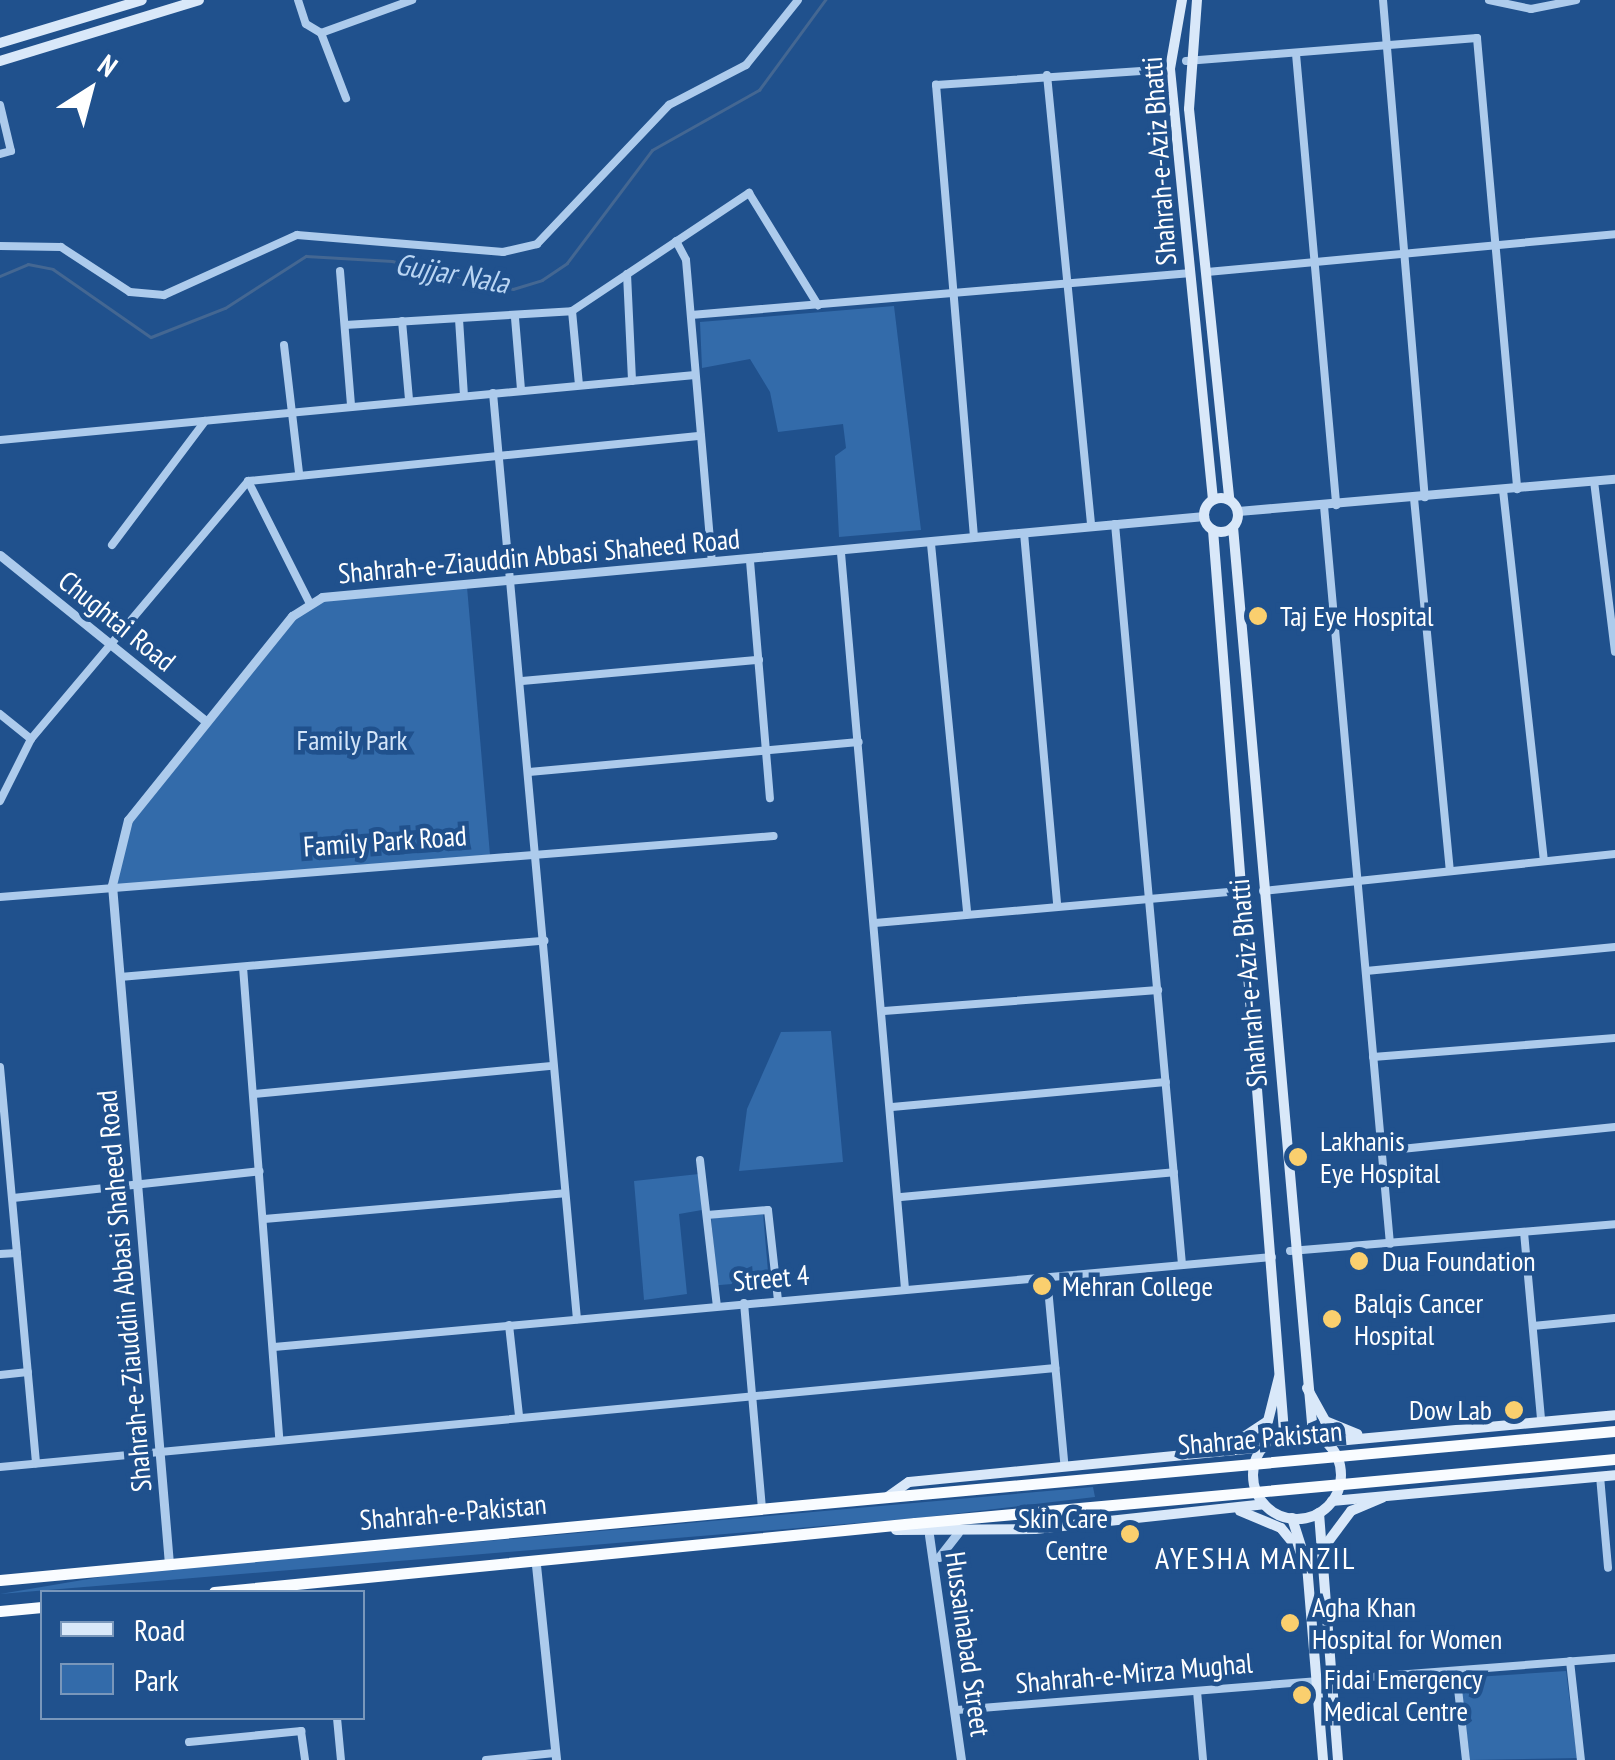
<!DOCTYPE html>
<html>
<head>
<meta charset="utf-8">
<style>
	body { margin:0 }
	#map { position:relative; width:1615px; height:1760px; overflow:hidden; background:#20518d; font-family:"PT Sans Narrow",sans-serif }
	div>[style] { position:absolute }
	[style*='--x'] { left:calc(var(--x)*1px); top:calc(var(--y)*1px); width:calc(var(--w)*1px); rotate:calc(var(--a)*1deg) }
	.green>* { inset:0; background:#336baa; transform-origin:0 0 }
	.stream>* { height:2.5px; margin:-1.25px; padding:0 1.25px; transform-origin:1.25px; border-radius:1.25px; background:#446792 }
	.minor>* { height:8px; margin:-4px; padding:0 4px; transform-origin:4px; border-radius:4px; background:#adcbec }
	.tertiary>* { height:9px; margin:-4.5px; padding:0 4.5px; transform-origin:4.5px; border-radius:4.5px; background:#adcbec }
	.secondary>* { height:10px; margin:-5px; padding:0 5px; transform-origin:5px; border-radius:5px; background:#d9e8f9 }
	.secondary>.ring { margin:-5px; padding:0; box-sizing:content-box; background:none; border:10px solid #d9e8f9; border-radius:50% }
	.trunk>* { height:11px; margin:-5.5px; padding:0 5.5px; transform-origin:5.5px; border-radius:5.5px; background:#f9fcff }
	.trunk-bridge>* { height:11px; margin:-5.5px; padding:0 5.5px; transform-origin:5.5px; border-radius:5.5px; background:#f9fcff }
	.dots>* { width:28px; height:28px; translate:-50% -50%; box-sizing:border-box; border:5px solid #20518d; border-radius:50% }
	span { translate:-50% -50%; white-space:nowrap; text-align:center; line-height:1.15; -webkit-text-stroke:9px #20518d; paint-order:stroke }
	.street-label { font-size:28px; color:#fff }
	.poi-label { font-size:28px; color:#fff }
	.left { translate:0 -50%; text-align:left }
	.right { translate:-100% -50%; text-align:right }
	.park-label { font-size:28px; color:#d3e5f9 }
	.water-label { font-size:30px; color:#b9d5f3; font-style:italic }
	.neighbourhood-label { font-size:30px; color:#fff; letter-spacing:2.5px }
	.legend { position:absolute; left:40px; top:1590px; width:325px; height:130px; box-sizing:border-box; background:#20518d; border:2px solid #7997bb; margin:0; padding:12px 18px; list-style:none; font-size:30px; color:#fff }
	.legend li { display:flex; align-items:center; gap:20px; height:50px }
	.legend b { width:50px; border:2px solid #7997bb }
	.north { position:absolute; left:40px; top:40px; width:100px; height:100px; -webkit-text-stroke:8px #20518d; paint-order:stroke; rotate:36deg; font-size:28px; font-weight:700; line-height:40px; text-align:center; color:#fff }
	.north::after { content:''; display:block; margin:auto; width:35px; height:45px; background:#fff; clip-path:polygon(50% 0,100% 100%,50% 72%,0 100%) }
</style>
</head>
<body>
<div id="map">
	<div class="green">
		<div style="clip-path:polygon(894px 306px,921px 530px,839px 537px,835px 456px,846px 448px,843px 424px,778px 432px,770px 392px,750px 359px,702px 368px,700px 322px)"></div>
		<div style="clip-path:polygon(467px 587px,490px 855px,112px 885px,128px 820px,309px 602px)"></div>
		<div style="clip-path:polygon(831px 1031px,843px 1162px,739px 1171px,747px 1109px,781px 1032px)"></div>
		<div style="clip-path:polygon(699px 1174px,702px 1210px,679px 1214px,687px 1294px,644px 1300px,634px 1181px)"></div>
		<div style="left:763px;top:1214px;width:67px;height:52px;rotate:85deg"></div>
		<div style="clip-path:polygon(1093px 1487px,1095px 1497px,918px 1518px,0 1594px,118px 1574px)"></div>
		<div style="clip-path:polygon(1566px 1671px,1577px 1758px,1470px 1760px,1460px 1678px)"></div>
	</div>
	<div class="stream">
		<div style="--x:0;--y:276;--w:30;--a:-23"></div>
		<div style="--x:28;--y:264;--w:25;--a:11"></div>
		<div style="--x:53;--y:269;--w:119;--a:34.8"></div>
		<div style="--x:151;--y:337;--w:79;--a:-21.4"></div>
		<div style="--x:225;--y:308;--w:96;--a:-32.7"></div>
		<div style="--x:306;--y:256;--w:86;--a:3.3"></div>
		<div style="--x:392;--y:261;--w:124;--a:13"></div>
		<div style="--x:513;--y:289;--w:30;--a:-17"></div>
		<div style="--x:542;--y:280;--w:30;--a:-34"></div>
		<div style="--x:567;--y:263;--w:141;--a:-53"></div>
		<div style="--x:652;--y:150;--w:123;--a:-29.3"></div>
		<div style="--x:759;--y:90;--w:112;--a:-53.7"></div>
	</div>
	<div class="minor">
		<div style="--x:298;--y:0;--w:25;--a:72"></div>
		<div style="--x:306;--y:24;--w:17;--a:31"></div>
		<div style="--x:321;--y:33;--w:97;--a:-19.9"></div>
		<div style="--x:1383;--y:0;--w:499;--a:85.2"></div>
		<div style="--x:1489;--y:0;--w:43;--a:12.1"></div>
		<div style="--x:1531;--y:9;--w:46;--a:-11.3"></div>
		<div style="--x:321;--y:33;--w:70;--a:69"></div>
		<div style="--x:1296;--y:54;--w:453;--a:84.9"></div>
		<div style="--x:1186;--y:61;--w:292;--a:-4.5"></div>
		<div style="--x:1477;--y:38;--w:453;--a:84.9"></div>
		<div style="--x:1047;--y:75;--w:453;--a:84.4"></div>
		<div style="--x:0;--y:105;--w:47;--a:76.6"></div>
		<div style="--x:11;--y:151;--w:11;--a:165"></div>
		<div style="--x:676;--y:241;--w:21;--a:62"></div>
		<div style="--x:686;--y:260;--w:303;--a:85.1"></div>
		<div style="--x:0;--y:246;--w:61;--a:0.9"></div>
		<div style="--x:61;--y:247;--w:82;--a:33.1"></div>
		<div style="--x:130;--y:292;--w:34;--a:5"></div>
		<div style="--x:164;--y:295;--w:146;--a:-24.3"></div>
		<div style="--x:297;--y:235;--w:207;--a:4.7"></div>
		<div style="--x:503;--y:252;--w:35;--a:-13"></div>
		<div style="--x:537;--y:244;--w:192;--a:-46.5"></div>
		<div style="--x:669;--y:105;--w:87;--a:-27.5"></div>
		<div style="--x:746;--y:65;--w:83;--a:-51.3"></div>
		<div style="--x:340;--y:271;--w:134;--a:85.3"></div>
		<div style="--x:1207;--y:272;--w:410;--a:-5.3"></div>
		<div style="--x:627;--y:274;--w:107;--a:87.3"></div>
		<div style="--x:572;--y:311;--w:74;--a:84.6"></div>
		<div style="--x:691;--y:315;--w:499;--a:-4.8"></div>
		<div style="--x:515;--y:318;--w:72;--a:85.2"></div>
		<div style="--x:459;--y:319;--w:77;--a:86.3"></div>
		<div style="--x:402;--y:321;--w:78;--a:84.9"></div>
		<div style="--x:345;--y:325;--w:227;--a:-3.5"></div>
		<div style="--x:572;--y:311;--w:213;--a:-33.7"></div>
		<div style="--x:749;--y:193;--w:132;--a:58.4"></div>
		<div style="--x:284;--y:345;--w:129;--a:83.3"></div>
		<div style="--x:493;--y:393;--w:930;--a:84.82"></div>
		<div style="--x:0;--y:440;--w:698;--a:-5.34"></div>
		<div style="--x:248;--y:481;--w:136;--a:63.2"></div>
		<div style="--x:1594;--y:481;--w:172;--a:83"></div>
		<div style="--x:1503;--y:490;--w:373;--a:83.7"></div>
		<div style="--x:1414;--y:498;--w:374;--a:84.5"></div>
		<div style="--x:1324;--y:506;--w:741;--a:84.89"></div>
		<div style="--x:1115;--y:524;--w:744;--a:84.83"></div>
		<div style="--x:1024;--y:533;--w:374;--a:84.9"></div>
		<div style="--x:974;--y:537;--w:454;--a:-94.8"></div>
		<div style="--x:936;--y:85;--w:235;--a:-3.9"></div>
		<div style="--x:931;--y:544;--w:372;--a:84.4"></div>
		<div style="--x:112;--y:545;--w:155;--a:-53.1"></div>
		<div style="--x:841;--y:553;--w:739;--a:85.03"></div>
		<div style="--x:750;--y:561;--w:238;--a:85.2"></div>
		<div style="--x:522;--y:681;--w:238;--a:-5.1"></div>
		<div style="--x:0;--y:714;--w:40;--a:39"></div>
		<div style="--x:529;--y:772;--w:331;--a:-5.2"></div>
		<div style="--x:0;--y:801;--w:69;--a:-63.4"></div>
		<div style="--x:31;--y:739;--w:337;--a:-49.9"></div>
		<div style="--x:248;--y:481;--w:455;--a:-5.7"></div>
		<div style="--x:1263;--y:891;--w:354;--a:-6"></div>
		<div style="--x:0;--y:897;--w:776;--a:-4.51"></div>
		<div style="--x:875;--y:923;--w:369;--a:-5"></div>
		<div style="--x:243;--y:967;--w:473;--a:85.6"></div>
		<div style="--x:1366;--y:971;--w:250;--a:-5.5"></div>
		<div style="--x:120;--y:977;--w:426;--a:-4.9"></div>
		<div style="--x:884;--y:1011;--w:275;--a:-4.4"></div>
		<div style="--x:1373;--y:1057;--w:243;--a:-4.5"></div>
		<div style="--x:0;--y:1067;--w:398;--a:84.8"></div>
		<div style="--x:254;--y:1094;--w:299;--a:-5.4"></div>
		<div style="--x:892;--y:1107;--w:275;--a:-5.2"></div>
		<div style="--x:1382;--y:1151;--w:234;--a:-5.9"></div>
		<div style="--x:700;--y:1160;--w:147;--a:83.4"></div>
		<div style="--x:901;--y:1197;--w:274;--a:-5.2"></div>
		<div style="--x:13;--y:1198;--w:248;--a:-6.2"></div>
		<div style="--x:707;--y:1215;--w:61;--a:-4.7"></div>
		<div style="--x:768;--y:1210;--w:91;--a:83.7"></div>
		<div style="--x:264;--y:1219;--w:302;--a:-4.9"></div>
		<div style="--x:1524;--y:1232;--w:189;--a:84.8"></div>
		<div style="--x:1290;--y:1251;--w:326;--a:-4.7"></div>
		<div style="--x:0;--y:1254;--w:17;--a:-3"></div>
		<div style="--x:1047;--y:1277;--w:186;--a:84.7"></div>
		<div style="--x:744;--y:1303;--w:207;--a:85"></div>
		<div style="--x:509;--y:1325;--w:92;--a:83.7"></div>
		<div style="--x:1533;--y:1326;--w:82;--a:-5.6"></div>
		<div style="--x:274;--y:1347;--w:1002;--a:-5.15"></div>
		<div style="--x:0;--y:1375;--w:28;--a:-6"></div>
		<div style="--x:0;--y:1467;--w:1060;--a:-5.36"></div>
		<div style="--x:1600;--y:1476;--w:92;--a:85"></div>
		<div style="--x:1570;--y:1661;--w:100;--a:83.7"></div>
		<div style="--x:1456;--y:1671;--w:90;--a:83.6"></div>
		<div style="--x:1330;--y:1680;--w:286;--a:-4.4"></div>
		<div style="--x:1197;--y:1691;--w:69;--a:85"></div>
		<div style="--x:957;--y:1710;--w:360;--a:-4.6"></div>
		<div style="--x:337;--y:1718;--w:42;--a:84.6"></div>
		<div style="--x:189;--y:1742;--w:113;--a:-5.6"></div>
		<div style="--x:301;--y:1731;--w:29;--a:82"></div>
		<div style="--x:486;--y:1760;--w:69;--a:-5.8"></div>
	</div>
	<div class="tertiary">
		<div style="--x:1238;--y:511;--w:378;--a:-4.9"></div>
		<div style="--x:0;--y:555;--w:265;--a:38.9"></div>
		<div style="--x:929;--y:1535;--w:227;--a:81.9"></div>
		<div style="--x:939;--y:1557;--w:31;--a:-52"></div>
		<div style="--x:169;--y:1564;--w:681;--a:-94.8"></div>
		<div style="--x:112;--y:885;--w:67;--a:-76.2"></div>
		<div style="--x:128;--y:820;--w:262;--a:-51.2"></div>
		<div style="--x:292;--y:616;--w:36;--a:-32"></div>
		<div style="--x:322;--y:597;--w:886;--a:-5.25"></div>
		<div style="--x:536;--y:1565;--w:196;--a:84.1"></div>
	</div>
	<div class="secondary">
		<div style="--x:1182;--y:0;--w:70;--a:99.9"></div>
		<div style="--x:1170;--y:69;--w:432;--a:84.3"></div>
		<div style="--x:1197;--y:0;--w:109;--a:94.2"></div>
		<div style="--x:1189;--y:109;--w:392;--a:84.1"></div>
		<div style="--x:0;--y:43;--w:148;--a:-16.8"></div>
		<div style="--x:0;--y:61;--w:208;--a:-17"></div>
		<div class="ring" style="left:1204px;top:498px;width:24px;height:24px"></div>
		<div style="--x:1233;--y:527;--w:911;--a:84.96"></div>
		<div style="--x:1213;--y:530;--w:906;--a:85.5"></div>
		<div style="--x:1307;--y:1388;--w:38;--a:61"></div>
		<div style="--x:1325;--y:1421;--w:35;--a:22"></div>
		<div class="ring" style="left:1253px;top:1431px;width:78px;height:78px"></div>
		<div style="--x:1326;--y:1442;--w:290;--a:-5.3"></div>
		<div style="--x:1230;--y:1446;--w:45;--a:-33.3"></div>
		<div style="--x:1268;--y:1421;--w:45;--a:-76"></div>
		<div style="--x:886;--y:1498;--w:28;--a:-35"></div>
		<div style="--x:909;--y:1482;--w:356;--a:-5.6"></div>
		<div style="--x:1332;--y:1501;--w:284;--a:-5.2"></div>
		<div style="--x:1240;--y:1511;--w:44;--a:22.5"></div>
		<div style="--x:1281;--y:1528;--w:33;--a:51"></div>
		<div style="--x:1319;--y:1513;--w:248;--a:85.6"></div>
		<div style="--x:1292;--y:1518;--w:49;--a:72.3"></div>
		<div style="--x:1307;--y:1565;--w:196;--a:85.3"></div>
		<div style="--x:896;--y:1530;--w:139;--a:-0.4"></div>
		<div style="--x:1035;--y:1529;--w:230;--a:-6.2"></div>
		<div style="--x:1322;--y:1550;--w:49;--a:-53.4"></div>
		<div style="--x:1351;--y:1511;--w:34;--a:-23"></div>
	</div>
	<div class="trunk">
		<div style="--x:0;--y:1580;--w:914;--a:-5.34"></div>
		<div style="--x:214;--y:1592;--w:704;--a:-5.62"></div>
		<div style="--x:0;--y:1611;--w:42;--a:-5.4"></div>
	</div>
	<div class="trunk-bridge">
		<div style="--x:910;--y:1495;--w:708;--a:-5.19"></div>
		<div style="--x:915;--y:1523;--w:703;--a:-5.22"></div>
	</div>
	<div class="dots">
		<div style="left:1258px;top:616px;background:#facf6e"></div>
		<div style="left:1298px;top:1157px;background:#facf6e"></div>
		<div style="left:1359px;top:1261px;background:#facf6e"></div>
		<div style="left:1042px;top:1286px;background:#facf6e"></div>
		<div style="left:1332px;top:1319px;background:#facf6e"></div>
		<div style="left:1514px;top:1410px;background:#facf6e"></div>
		<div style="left:1130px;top:1534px;background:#facf6e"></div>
		<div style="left:1290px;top:1623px;background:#facf6e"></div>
		<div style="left:1302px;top:1695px;background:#facf6e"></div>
	</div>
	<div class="street-label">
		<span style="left:1159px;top:161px;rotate:-94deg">Shahrah-e-Aziz Bhatti</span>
		<span style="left:539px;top:556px;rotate:-5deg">Shahrah-e-Ziauddin Abbasi Shaheed Road</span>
		<span style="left:117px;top:621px;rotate:39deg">Chughtai Road</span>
		<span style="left:385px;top:841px;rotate:-4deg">Family Park Road</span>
		<span style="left:1248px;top:983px;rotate:-95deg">Shahrah-e-Aziz Bhatti</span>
		<span style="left:771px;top:1278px;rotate:-5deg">Street 4</span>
		<span style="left:124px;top:1291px;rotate:-95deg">Shahrah-e-Ziauddin Abbasi Shaheed Road</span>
		<span style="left:1260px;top:1438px;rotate:-5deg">Shahrae Pakistan</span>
		<span style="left:453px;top:1512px;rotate:-5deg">Shahrah-e-Pakistan</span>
		<span style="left:968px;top:1644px;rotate:82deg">Hussainabad Street</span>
		<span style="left:1134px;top:1673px;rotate:-5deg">Shahrah-e-Mirza Mughal</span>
	</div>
	<div class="poi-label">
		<span class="left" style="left:1280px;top:616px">Taj Eye Hospital</span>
		<span class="left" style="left:1320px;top:1157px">Lakhanis<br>Eye Hospital</span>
		<span class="left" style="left:1382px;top:1261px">Dua Foundation</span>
		<span class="left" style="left:1062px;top:1286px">Mehran College</span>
		<span class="left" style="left:1354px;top:1319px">Balqis Cancer<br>Hospital</span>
		<span class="right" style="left:1492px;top:1410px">Dow Lab</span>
		<span class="right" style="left:1108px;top:1534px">Skin Care<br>Centre</span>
		<span class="left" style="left:1312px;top:1623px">Agha Khan<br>Hospital for Women</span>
		<span class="left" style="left:1324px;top:1695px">Fidai Emergency<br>Medical Centre</span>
	</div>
	<div class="park-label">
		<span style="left:352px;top:740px">Family Park</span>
	</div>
	<div class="water-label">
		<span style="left:452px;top:273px;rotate:10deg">Gujjar Nala</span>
	</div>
	<div class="neighbourhood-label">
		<span style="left:1256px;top:1558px">AYESHA MANZIL</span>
	</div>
	<ul class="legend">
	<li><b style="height:12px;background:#d9e8f9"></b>Road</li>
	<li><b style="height:28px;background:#336baa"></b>Park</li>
	</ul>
	<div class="north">N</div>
</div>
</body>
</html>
